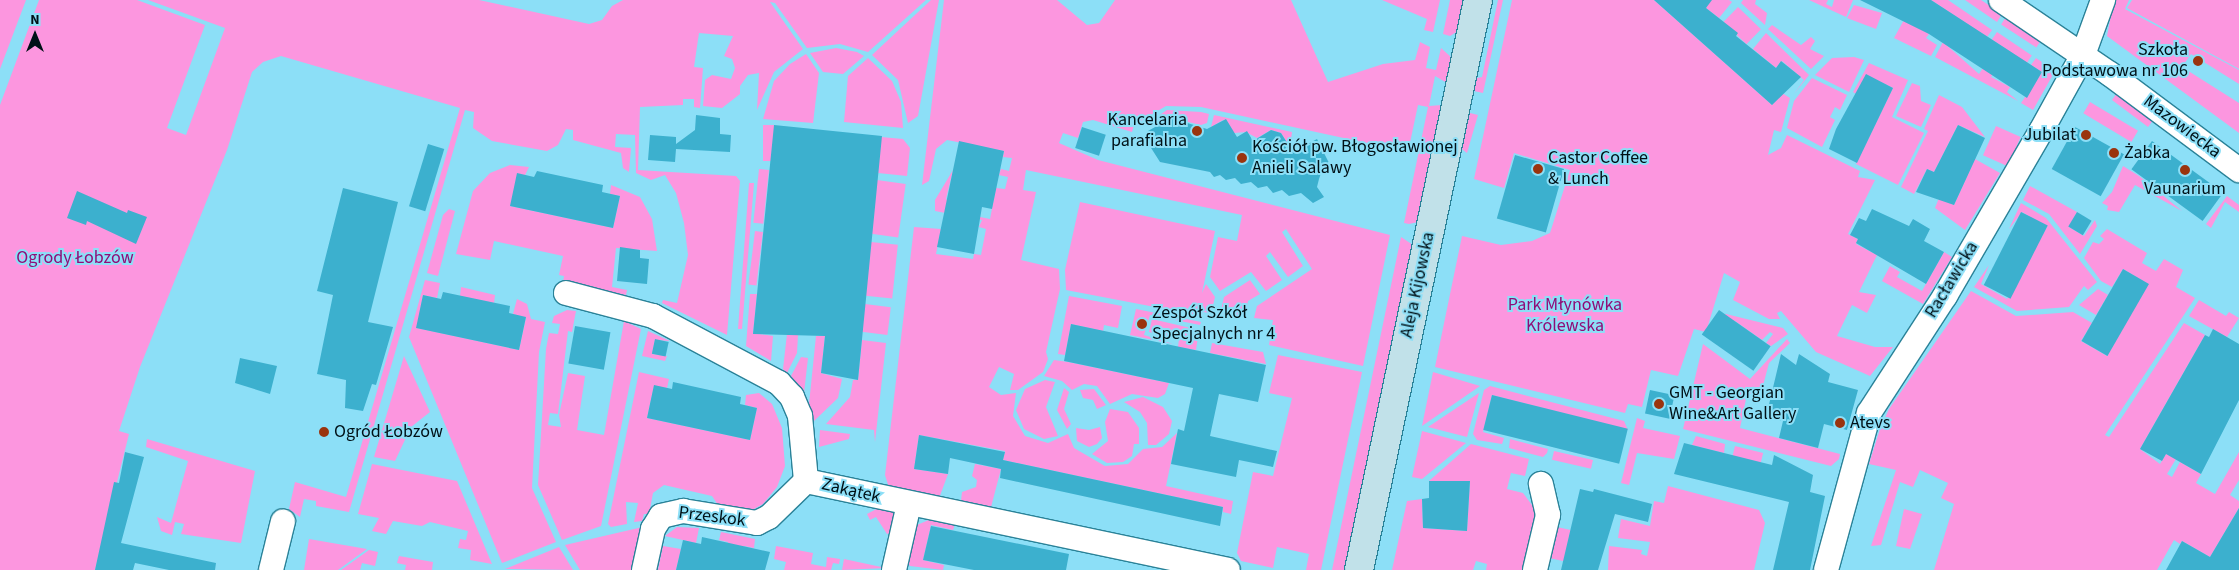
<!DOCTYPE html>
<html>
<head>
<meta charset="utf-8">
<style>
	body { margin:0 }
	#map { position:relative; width:2239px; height:570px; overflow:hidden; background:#8cdff7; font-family:"Source Sans 3",sans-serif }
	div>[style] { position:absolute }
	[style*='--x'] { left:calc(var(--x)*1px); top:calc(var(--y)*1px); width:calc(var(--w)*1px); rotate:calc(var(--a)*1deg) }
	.green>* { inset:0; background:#fc96df; transform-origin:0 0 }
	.building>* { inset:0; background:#3cb0ce; transform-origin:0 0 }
	.roads { filter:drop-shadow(1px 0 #2a8298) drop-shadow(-1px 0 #2a8298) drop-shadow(0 1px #2a8298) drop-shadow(0 -1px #2a8298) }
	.street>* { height:24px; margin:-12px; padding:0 12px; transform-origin:12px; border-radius:12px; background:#fff }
	.secondary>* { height:28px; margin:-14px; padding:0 14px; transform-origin:14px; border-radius:14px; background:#c1e1e9 }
	.dots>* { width:14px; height:14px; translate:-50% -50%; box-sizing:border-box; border:2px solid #8cdff7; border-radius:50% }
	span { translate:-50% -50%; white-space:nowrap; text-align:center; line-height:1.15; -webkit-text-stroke:4px #8cdff7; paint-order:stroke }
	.poi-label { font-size:18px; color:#001117 }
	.right { translate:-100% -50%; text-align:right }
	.left { translate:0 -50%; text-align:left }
	.street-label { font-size:18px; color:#001117 }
	.park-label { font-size:18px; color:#900c77 }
	.north { position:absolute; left:10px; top:10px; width:50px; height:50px; -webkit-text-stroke:4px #8cdff7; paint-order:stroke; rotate:0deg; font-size:14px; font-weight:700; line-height:20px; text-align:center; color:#001117 }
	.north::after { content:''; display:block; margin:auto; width:18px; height:22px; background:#001117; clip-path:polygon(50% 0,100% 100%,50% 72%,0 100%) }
</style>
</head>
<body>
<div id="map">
	<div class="green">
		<div style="clip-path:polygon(0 0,26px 0,0 69px)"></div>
		<div style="clip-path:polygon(39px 0,137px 0,205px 25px,167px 128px,186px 135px,225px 28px,148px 0,479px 0,589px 24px,602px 20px,612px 6px,623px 0,926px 0,868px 52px,840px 44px,807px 48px,775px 3px,770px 2px,803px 49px,774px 72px,757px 110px,759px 73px,748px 75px,740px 86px,740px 94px,722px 108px,703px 106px,705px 80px,712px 75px,731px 79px,735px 68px,732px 59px,724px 56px,733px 36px,699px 33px,694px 67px,703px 68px,700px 108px,694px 107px,694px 99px,683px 99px,683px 105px,640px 107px,638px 170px,736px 176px,740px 181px,727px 335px,662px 303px,663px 300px,677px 303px,688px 255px,684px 223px,676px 193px,665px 175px,651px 180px,636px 173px,635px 135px,616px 134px,615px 147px,631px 148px,629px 172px,623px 168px,621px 153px,573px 140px,573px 130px,566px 129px,558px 145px,547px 151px,492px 141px,473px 128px,474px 112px,465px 110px,349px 512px,316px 506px,316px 501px,304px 499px,300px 517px,289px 509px,295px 482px,346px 497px,460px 108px,281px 56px,263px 62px,252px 72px,227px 150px,140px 367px,119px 431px,129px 434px,95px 570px,0 570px,0 105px)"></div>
		<div style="clip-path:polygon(931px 0,939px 0,918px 116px,908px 123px,898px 80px,872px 55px)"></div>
		<div style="clip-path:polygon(944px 0,1057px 0,1087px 25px,1099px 23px,1115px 0,1291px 0,1328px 82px,1383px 64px,1415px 60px,1420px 42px,1430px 47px,1426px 68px,1436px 70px,1441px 48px,1452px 58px,1447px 83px,1435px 76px,1429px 106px,1442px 105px,1418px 222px,1409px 224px,1404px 223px,1428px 107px,1418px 105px,1408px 152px,1201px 107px,1166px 106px,1134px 125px,1132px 132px,1093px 120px,1083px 122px,1078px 138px,1063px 133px,1059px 143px,1098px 160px,1390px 235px,1363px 366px,1269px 345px,1273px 320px,1254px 318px,1257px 306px,1312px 269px,1286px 229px,1282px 232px,1303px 266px,1288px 277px,1270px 252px,1266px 256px,1282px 280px,1266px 291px,1251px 272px,1220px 291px,1210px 277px,1218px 237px,1237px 241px,1242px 215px,1026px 170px,1023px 190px,1036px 192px,1021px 260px,1059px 269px,1060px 289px,1046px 352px,1048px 359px,1043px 372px,1018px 390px,1010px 390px,1014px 374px,999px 367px,989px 387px,1001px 395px,1016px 393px,1013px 416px,1025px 436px,1048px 443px,1068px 434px,1074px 448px,1105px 466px,1128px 464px,1143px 449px,1162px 447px,1177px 433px,1166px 486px,1233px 501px,1231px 514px,1223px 512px,1223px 507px,1003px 460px,1005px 451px,919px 435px,914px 469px,948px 474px,938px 501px,890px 491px,885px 475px,914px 227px,941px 229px,936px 254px,973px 259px,974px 254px,981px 255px,986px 229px,979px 227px,982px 220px,935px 211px,935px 200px,953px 170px,946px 199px,970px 215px,990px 219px,996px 188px,1005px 189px,1008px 177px,999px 175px,1001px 169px,1009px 171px,1012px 158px,1003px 157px,1004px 151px,947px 140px,936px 149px,929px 181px,922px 185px)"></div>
		<div style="clip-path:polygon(1382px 0,1440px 0,1433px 32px,1424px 30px,1427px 19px)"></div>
		<div style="clip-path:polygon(1450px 0,1464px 0,1458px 31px,1450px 36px,1443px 34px)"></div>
		<div style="clip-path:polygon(1498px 0,1503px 0,1483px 93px,1474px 91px,1477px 78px,1482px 77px)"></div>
		<div style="clip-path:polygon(1512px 0,1654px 0,1772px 105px,1782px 93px,1790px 98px,1781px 132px,1774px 130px,1768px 155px,1781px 148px,1787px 135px,1860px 171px,1858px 177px,1875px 180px,1848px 234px,1858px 239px,1856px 244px,1877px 255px,1859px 292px,1876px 295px,1867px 313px,1852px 305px,1837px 336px,1875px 347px,1893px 347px,1870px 376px,1816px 352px,1781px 311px,1777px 313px,1780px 319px,1769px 319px,1733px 300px,1740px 282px,1724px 273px,1706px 332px,1694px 329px,1678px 376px,1651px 370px,1642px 407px,1628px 404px,1625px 413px,1435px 367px,1462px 236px,1501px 245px,1532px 241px,1550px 233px,1570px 170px,1514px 153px,1504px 188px,1474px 179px)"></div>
		<div style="clip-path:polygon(1708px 0,1729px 0,1732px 2px,1719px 18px,1706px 8px)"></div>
		<div style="clip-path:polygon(1743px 0,1756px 0,1755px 4px,1767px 13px,1765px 25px,1741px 3px)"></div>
		<div style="clip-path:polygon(1809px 0,1828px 0,1826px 4px,1832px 7px,1834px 0,1853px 0,1846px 17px)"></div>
		<div style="clip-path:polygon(1931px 0,1948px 0,1992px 30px,1987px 37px)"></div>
		<div style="clip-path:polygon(1965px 0,1981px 0,2002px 14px,1997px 22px)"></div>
		<div style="clip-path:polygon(2114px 0,2129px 0,2125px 9px,2239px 70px,2239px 84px,2191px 54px,2182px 67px,2239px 103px,2239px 133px,2107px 36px)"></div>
		<div style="clip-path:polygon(2132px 0,2239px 0,2239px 69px,2127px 8px)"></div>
		<div style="clip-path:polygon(1854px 5px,1882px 13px,1876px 29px,1847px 18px)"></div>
		<div style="left:1738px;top:7px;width:32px;height:21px;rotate:44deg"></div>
		<div style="left:2006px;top:17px;width:42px;height:9px;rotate:33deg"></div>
		<div style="clip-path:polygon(1905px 18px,1929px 34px,1926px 38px,1937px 45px,1931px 56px,1894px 38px)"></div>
		<div style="clip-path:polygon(1772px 25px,1801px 45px,1811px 37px,1815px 41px,1810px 49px,1824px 56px,1811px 69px,1768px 29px)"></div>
		<div style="left:1997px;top:32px;width:42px;height:9px;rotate:34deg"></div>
		<div style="clip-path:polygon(1766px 33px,1809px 75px,1794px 94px,1804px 80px,1782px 61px,1776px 68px,1753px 49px)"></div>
		<div style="clip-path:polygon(1943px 42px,1979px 74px,1983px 68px,1993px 74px,1991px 77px,2010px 87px,2007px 92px,2018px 101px,1935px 57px)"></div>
		<div style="clip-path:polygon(836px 48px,857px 52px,864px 56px,843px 74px,823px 72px,810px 53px)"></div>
		<div style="clip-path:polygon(806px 54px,819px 73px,813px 123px,763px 119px,774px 81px,790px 64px)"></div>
		<div style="clip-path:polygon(1854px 57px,1864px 60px,1849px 92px,1815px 75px,1832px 58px)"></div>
		<div style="clip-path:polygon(868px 58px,892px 81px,901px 102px,903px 128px,844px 122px,848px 76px)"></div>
		<div style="clip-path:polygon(2036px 58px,2055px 71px,2033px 110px,2021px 103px,2042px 72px,2031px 65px)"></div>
		<div style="clip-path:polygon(1869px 63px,1908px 80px,1892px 117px,1924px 133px,1898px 185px,1856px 164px,1893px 88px,1866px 75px,1856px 94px,1853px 92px)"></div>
		<div style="clip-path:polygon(1812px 78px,1847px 95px,1840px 110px,1835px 107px,1830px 117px,1835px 120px,1822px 147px,1787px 128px,1794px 101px)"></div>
		<div style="clip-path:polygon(1912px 83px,1920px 86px,1921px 101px,1931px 105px,1921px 127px,1896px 116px)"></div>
		<div style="clip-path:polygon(2117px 93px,2154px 119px,2148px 127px,2112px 100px)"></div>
		<div style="clip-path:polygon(1939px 95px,1962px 107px,1985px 137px,1958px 125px,1934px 172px,1927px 169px,1914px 194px,1901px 187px,1928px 131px,1924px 129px)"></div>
		<div style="left:2090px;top:102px;width:56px;height:13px;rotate:31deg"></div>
		<div style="clip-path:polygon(1167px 110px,1201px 112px,1209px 114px,1207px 123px,1201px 125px,1171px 118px,1163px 123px,1152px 120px)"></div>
		<div style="clip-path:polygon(1470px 113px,1478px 115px,1467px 153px,1462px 149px)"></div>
		<div style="clip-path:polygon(1214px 115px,1292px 132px,1290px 147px,1281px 133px,1271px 130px,1257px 138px,1246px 132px,1234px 133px,1223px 120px,1211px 127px)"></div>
		<div style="left:763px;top:125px;width:11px;height:36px"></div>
		<div style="left:1996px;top:126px;width:27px;height:32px;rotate:24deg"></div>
		<div style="clip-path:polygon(881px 137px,903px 139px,910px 148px,907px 176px,878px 173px)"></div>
		<div style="clip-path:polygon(1975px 159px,2000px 173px,1965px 230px,1935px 208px,1939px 198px,1954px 205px)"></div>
		<div style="clip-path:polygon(510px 165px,529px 167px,510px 206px,613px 228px,620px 196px,610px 194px,611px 185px,640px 197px,652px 219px,657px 251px,616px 248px,612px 287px,627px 290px,626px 295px,563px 282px,564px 276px,559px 275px,563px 256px,494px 241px,490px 260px,456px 254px,473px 191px,490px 173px)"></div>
		<div style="clip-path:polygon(2123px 166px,2139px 176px,2182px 211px,2135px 185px,2119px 212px,2107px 210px,2108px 206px,2102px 203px,2112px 192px)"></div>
		<div style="left:759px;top:169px;width:10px;height:54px;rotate:6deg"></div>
		<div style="left:877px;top:180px;width:29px;height:54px;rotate:8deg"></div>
		<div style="clip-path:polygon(749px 183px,754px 183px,742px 329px,738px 329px)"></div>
		<div style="clip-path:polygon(2030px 186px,2077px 212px,2069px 227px,2084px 236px,2095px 220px,2097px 226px,2080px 254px,2049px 214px,2023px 200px)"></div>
		<div style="clip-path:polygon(2227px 196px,2239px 205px,2239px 212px,2225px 202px,2211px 228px,2206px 224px)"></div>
		<div style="clip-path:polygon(1080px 202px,1215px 231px,1202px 293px,1206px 284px,1215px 297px,1211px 313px,1203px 312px,1202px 316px,1066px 290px,1065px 270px)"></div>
		<div style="clip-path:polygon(2021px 203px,2046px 218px,2097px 282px,2088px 290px,2084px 286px,2069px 307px,2017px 311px,1974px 287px,1989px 265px,1981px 284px,2007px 299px,2047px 227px,2022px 212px,2009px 229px)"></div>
		<div style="clip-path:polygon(449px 209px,455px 211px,438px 276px,427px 273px,443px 215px)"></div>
		<div style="clip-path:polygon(2107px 229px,2147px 253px,2142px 263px,2156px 271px,2164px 259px,2183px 270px,2176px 287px,2195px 298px,2105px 435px,2109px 437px,2184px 323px,2205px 335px,2140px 449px,2160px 464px,2166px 454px,2185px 444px,2167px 474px,2172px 477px,2180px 462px,2201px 474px,2196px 483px,2215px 494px,2239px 452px,2239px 480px,2230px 495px,2239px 501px,2239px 508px,2210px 557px,2182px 541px,2180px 544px,2174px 540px,2157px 570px,1934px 570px,1954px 504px,1941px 498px,1948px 483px,1920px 470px,1913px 487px,1900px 482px,1881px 545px,1871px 546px,1896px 470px,1869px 464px,1880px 429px,1889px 409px,1971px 291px,2016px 316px,2073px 312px,2092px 323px,2081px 341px,2107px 356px,2148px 284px,2123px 269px,2112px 287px,2101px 281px,2084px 258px,2093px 242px,2099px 244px,2104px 239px,2100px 236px)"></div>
		<div style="left:755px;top:231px;width:8px;height:54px;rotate:7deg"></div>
		<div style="clip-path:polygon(1401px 237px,1413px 245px,1346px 564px,1345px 570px,1332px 570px)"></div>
		<div style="left:871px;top:242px;width:27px;height:54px;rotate:6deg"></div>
		<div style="clip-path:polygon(1944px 252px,1952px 257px,1923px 304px,1882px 281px,1890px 266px,1900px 272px,1897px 277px,1922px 291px)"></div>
		<div style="clip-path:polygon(425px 280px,440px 283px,437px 298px,423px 295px,417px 328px,519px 350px,526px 318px,513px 314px,517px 299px,527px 304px,531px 319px,545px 322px,539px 352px,532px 488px,556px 542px,502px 563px,409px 337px)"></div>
		<div style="clip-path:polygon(1250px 280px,1260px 294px,1248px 301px,1245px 317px,1220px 314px,1224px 297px)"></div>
		<div style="clip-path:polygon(461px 287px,495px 295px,494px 303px,460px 296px)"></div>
		<div style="clip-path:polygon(2098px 289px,2108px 295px,2096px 315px,2079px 305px)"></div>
		<div style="clip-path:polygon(750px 294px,757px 294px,753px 333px,773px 336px,771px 361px,746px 346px)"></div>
		<div style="clip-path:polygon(1069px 296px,1122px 306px,1118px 328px,1104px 325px,1103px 331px,1071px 324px,1065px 355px,1058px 354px)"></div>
		<div style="clip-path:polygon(2199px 300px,2226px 316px,2229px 312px,2239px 318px,2227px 337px,2189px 316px)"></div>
		<div style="left:865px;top:304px;width:26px;height:28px;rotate:7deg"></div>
		<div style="clip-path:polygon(1136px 309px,1201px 322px,1200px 325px,1150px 315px,1144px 335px,1173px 344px,1130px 335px)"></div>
		<div style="clip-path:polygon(567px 310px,576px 311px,572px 332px,568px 331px,558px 414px,550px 413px,548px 425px,561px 427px,559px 415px,568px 373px,585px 376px,577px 430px,604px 435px,624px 321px,641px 329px,601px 526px,562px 540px,538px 485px,546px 349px,549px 333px,558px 334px,560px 324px,552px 323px,554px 316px)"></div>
		<div style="clip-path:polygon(1726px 314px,1783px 328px,1788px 334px,1771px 346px,1766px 343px,1773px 334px,1770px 332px,1762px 340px,1735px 321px,1717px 318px)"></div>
		<div style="clip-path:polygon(1152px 319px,1199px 330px,1196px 350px,1178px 347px,1179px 339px,1149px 332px)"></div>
		<div style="clip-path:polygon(648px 331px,670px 341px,655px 340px,652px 354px,667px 356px,665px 361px,642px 356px)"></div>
		<div style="clip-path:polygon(787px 334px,798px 335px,797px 353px,787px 373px,783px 369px)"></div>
		<div style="clip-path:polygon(816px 336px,825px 336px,821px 373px,842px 379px,838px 398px,814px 421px,809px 404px)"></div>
		<div style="clip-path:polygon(1787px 339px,1790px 343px,1769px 363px,1761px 393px,1747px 394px,1740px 428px,1840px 454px,1839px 459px,1831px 466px,1683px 429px,1703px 344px,1750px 379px)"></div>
		<div style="clip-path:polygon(862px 340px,886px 343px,875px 442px,874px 430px,826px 424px,850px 397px,853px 380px,858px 380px)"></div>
		<div style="clip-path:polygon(1212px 343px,1263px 352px,1266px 364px,1210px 353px)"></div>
		<div style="clip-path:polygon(1278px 355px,1362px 372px,1321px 570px,1306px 570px,1309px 554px,1277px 547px,1273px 568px,1241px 561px,1237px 553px,1253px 472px,1273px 476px,1292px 398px,1269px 393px)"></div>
		<div style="clip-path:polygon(404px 356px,430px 412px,411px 427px,395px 461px,374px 457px)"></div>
		<div style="clip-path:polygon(801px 357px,808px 358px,804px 393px,791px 376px)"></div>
		<div style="clip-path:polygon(1054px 360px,1068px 362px,1169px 383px,1165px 394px,1158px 398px,1132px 394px,1110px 404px,1097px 386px,1084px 384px,1072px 390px,1062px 381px,1044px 376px)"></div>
		<div style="clip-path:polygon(639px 372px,669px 379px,667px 388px,654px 386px,647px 418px,750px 440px,757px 408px,745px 405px,746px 395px,759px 393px,772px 404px,782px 428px,785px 466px,777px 487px,763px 504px,752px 510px,718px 505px,712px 496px,664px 485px,653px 493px,649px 514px,644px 514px,642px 521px,634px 522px,638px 503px,626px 502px,627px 524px,611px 527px,608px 524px)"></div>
		<div style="clip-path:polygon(1433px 372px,1480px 386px,1422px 426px)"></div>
		<div style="clip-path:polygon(1045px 380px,1055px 382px,1046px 407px,1058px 436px,1044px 439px,1024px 429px,1016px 410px,1025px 389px)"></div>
		<div style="clip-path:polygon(1490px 386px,1624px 421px,1628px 430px,1492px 395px,1483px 432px,1504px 438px,1502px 444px,1477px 440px,1473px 434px,1484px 390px)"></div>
		<div style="clip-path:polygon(1064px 388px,1069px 392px,1064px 409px,1071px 424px,1067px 429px,1057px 410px)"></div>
		<div style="clip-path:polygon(1094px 389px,1106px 405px,1097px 409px,1093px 400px,1083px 398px,1080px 390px)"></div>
		<div style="clip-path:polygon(1479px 393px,1467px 437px,1428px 427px)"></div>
		<div style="clip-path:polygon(1143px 397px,1163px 407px,1172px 421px,1169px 434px,1156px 445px,1148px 445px,1147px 423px,1140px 412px,1124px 402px)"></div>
		<div style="clip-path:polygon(1110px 409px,1128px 412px,1139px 428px,1139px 444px,1134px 444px,1132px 456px,1123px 462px,1107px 463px,1092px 454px,1108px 441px,1105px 422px)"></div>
		<div style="clip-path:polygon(1637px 418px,1645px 421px,1643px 428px,1680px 436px,1674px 459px,1637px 453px,1629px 485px,1621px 483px)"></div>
		<div style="clip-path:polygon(1100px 427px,1102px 438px,1097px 444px,1089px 447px,1077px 441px,1076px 428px,1089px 430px)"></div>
		<div style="clip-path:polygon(820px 430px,850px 434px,849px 439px,819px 447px)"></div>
		<div style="clip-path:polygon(1422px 431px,1466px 443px,1422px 479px,1412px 477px)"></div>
		<div style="clip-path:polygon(1696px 436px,1725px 444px,1724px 453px,1692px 445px)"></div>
		<div style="clip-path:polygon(147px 439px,255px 471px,241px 543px,181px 534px,184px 524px,175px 522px,172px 535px,161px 531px,157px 517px,171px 523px,188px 461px,146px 447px)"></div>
		<div style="clip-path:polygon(1510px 439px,1548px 449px,1547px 453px,1543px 457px,1509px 448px)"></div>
		<div style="clip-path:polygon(1471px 444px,1529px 459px,1525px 476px,1511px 473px,1507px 489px,1523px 493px,1543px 520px,1530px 570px,1486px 570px,1487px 564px,1476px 561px,1473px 570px,1392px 570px,1407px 501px,1422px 499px,1423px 528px,1467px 531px,1470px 481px,1429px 481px)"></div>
		<div style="left:1735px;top:446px;width:29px;height:10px;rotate:14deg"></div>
		<div style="left:1554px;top:451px;width:40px;height:9px;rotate:13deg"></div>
		<div style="clip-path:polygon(372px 464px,457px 481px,492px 564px,470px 560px,471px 550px,458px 548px,460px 539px,466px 540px,468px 531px,430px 522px,422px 526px,393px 521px,386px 534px,372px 531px,379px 518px,358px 514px)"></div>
		<div style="clip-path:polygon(975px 464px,1001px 469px,990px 511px,960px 510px,962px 492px,976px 487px,977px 480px,972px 476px)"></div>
		<div style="clip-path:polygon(1668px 486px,1759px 510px,1765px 523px,1754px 570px,1608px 570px,1609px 546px,1642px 550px,1641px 554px,1647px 556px,1650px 542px,1618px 538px,1621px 519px,1650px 526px,1654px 501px,1664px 503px)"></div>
		<div style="clip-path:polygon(884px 505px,896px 512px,898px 531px,887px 534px,876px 517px,870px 520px,867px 514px)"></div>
		<div style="clip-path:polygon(1904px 509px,1922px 514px,1910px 549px,1896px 546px)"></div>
		<div style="clip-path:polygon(931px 519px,955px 524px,953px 530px,931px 525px,923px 560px,944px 565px,943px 570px,910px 566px,906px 560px,917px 525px)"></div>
		<div style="clip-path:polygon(647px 526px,638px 570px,580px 570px,565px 545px)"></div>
		<div style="clip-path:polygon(677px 527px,699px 528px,696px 543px,665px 536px)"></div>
		<div style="left:1557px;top:527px;width:14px;height:32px;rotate:12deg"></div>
		<div style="clip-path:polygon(721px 532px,755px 539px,754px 548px,744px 546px,743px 553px,727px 550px,728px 542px,719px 540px)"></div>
		<div style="clip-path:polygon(309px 539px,367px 549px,338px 570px,304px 570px)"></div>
		<div style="clip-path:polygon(663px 546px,681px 549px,676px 570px,658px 570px)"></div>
		<div style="clip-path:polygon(776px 546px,813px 553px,811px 564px,826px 567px,827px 557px,840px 559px,839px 564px,833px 563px,831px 570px,784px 570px,786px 562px,774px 559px)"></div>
		<div style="clip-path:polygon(559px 547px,573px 570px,505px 569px)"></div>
		<div style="clip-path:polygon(369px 550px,378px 552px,375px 566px,362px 563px,360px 570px,341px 570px)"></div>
		<div style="clip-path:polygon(399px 556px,433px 562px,432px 570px,405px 570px,406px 565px,397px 563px)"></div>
		<div style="clip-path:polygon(844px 559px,886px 568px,842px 570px)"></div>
	</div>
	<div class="building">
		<div style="clip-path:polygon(1654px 0,1712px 0,1706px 8px,1738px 33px,1736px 36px,1776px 68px,1781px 61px,1801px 77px,1772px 105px)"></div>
		<div style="clip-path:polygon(1860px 0,1931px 0,2042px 72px,2027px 98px,1929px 34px)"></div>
		<div style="clip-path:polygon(1866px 74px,1893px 88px,1857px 163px,1829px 149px,1836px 129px)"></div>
		<div style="clip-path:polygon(696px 115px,720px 118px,720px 134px,731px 135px,730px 152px,676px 149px,675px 162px,648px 160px,650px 135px,676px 137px,676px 144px,695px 130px)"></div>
		<div style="clip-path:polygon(1171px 118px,1207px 129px,1226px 119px,1237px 137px,1247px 131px,1253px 141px,1271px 130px,1281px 133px,1293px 152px,1317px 139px,1331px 167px,1321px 173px,1319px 179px,1317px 187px,1324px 197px,1313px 203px,1301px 193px,1289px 196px,1282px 190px,1273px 193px,1267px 186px,1258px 188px,1251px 182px,1241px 184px,1235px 178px,1226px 180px,1220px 175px,1214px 177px,1210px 172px,1160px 162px,1146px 140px,1148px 131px)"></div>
		<div style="clip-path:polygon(774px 125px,882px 136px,858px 380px,821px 373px,825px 336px,753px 334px)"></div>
		<div style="clip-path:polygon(1958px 125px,1985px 138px,1954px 205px,1916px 192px,1927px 169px,1934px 172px)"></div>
		<div style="left:1082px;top:127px;width:25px;height:22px;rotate:18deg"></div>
		<div style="left:2075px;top:127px;width:56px;height:48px;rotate:29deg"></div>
		<div style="clip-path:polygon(959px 141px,1004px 151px,992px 209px,982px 207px,974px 254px,937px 247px)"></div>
		<div style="left:2152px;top:141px;width:88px;height:35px;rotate:36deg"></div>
		<div style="left:428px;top:144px;width:17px;height:65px;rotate:17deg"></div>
		<div style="left:1515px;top:155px;width:51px;height:66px;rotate:16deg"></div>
		<div style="clip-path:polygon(537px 171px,603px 185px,602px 192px,620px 196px,613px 228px,510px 206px,517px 173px,534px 177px)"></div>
		<div style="clip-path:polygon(343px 188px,398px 202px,368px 322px,393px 327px,376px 385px,372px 384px,363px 411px,345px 408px,346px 380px,317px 374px,333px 295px,317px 291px)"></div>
		<div style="clip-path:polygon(77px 191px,127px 213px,128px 210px,147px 217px,136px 244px,87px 221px,86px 225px,67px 218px)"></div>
		<div style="clip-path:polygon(1872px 209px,1909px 226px,1913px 219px,1930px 229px,1924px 241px,1944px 252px,1926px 284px,1856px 243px,1858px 239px,1850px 235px,1859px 218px,1866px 221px)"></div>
		<div style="left:2021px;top:212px;width:30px;height:82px;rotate:27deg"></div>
		<div style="left:2077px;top:212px;width:17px;height:17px;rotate:31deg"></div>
		<div style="clip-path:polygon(620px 247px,640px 250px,640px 258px,649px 259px,647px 284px,617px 281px)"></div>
		<div style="left:2123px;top:269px;width:30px;height:83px;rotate:30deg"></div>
		<div style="clip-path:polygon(443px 292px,510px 306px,509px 313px,526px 317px,519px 350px,416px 328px,423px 295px,441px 299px)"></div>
		<div style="left:1719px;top:310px;width:63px;height:30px;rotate:35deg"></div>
		<div style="clip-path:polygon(1071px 324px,1266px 365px,1258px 402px,1219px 394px,1210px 436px,1277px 451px,1273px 467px,1239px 460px,1236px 477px,1171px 464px,1178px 429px,1184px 431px,1193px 388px,1064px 361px)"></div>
		<div style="left:575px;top:326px;width:36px;height:38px;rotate:10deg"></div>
		<div style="clip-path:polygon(2213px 329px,2239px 344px,2239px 400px,2201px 474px,2166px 454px,2162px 461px,2140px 449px,2205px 335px,2209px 337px)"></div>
		<div style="left:655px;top:339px;width:14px;height:15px;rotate:12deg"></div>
		<div style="clip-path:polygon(1781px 354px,1796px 365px,1799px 354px,1830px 374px,1828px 382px,1858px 390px,1847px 430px,1824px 424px,1818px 448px,1779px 438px,1783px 421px,1766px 417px)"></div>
		<div style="clip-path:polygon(240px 358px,277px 366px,270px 394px,235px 383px)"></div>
		<div style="clip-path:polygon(673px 382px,741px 397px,740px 404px,757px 408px,750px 440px,647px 418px,654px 385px,672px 389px)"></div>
		<div style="left:1650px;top:390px;width:25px;height:24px;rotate:12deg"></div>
		<div style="left:1492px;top:395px;width:140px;height:36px;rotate:14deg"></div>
		<div style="clip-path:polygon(919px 435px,1005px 452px,1003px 460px,1223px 507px,1220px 526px,1000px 478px,1001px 469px,950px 458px,948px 474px,914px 469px)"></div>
		<div style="clip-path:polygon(1684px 443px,1772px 465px,1774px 455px,1813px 475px,1810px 492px,1825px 496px,1810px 570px,1773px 570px,1789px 502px,1674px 474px)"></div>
		<div style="clip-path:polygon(125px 452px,144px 457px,121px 543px,216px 563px,215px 570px,169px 570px,135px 563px,133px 570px,95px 570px,114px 482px,119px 483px)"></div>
		<div style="clip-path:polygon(1429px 481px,1470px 481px,1467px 531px,1423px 528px,1422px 499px,1429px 498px)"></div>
		<div style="clip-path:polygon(1580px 489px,1593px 492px,1594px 489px,1652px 504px,1648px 522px,1615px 514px,1598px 570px,1561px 570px)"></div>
		<div style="clip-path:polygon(2239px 508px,2239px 570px,2166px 570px,2182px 541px,2210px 557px)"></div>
		<div style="clip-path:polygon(931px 526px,1069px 554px,1066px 570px,974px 570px,923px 560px)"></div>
		<div style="clip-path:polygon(702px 537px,770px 552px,765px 570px,676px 570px,683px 540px,701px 544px)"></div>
	</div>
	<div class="roads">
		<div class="street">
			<div style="--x:2001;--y:0;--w:132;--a:34.2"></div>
			<div style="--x:2110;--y:74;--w:161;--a:36.7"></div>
			<div style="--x:566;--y:293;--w:90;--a:14.8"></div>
			<div style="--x:653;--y:316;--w:143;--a:28"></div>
			<div style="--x:779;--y:383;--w:19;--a:47"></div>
			<div style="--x:792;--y:397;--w:21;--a:67"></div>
			<div style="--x:800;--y:416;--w:65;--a:84.7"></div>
			<div style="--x:806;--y:481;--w:431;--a:11.9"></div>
			<div style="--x:271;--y:570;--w:50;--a:-76.2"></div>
			<div style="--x:644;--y:570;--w:42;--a:-77.6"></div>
			<div style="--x:653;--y:529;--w:15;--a:-58"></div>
			<div style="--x:661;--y:516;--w:23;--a:-13"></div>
			<div style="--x:683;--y:511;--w:75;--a:9.2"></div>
			<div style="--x:757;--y:523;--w:13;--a:-27"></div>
			<div style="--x:769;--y:517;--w:52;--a:-44.2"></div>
			<div style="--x:894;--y:570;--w:68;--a:-77.2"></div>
			<div style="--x:1535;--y:570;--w:57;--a:-76.7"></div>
			<div style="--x:1548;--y:515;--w:32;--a:-103"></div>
			<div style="--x:1826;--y:570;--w:163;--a:-74.7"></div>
			<div style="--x:1869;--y:413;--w:140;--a:-57"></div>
			<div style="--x:1945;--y:296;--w:191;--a:-59.8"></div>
			<div style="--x:2041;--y:131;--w:87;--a:-61.1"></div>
			<div style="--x:2083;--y:55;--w:59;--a:-70"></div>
		</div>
		<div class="secondary">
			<div style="--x:1359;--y:570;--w:582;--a:-78.21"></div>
		</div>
	</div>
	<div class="dots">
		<div style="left:2198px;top:61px;background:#9a340e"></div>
		<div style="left:1197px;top:131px;background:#9a340e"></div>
		<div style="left:2086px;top:135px;background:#9a340e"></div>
		<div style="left:2114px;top:153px;background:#9a340e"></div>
		<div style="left:1242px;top:158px;background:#9a340e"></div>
		<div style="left:1538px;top:169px;background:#9a340e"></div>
		<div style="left:2185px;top:170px;background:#9a340e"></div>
		<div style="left:1142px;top:324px;background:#9a340e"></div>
		<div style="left:1659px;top:404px;background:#9a340e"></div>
		<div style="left:1840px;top:423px;background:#9a340e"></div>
		<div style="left:324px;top:432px;background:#9a340e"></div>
	</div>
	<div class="poi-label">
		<span class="right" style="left:2188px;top:61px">Szkoła<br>Podstawowa nr 106</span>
		<span class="right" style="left:1187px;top:131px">Kancelaria<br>parafialna</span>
		<span class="right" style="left:2076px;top:135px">Jubilat</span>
		<span class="left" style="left:1252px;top:158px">Kościół pw. Błogosławionej<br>Anieli Salawy</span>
		<span class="left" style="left:2124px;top:153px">Żabka</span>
		<span class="left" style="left:1548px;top:169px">Castor Coffee<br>&amp; Lunch</span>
		<span style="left:2185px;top:189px">Vaunarium</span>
		<span class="left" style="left:1152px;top:324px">Zespół Szkół<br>Specjalnych nr 4</span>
		<span class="left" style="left:1669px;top:404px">GMT - Georgian<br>Wine&amp;Art Gallery</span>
		<span class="left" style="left:1850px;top:423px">Atevs</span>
		<span class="left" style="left:334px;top:432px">Ogród Łobzów</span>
	</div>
	<div class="street-label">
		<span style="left:2182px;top:127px;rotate:37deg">Mazowiecka</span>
		<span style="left:1952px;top:280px;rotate:-59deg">Racławicka</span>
		<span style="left:1418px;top:285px;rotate:-78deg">Aleja Kijowska</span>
		<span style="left:851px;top:491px;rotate:13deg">Zakątek</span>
		<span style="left:712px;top:517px;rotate:7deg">Przeskok</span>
	</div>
	<div class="park-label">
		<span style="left:75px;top:258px">Ogrody Łobzów</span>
		<span style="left:1565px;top:316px">Park Młynówka<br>Królewska</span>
	</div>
	<div class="north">N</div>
</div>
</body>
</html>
